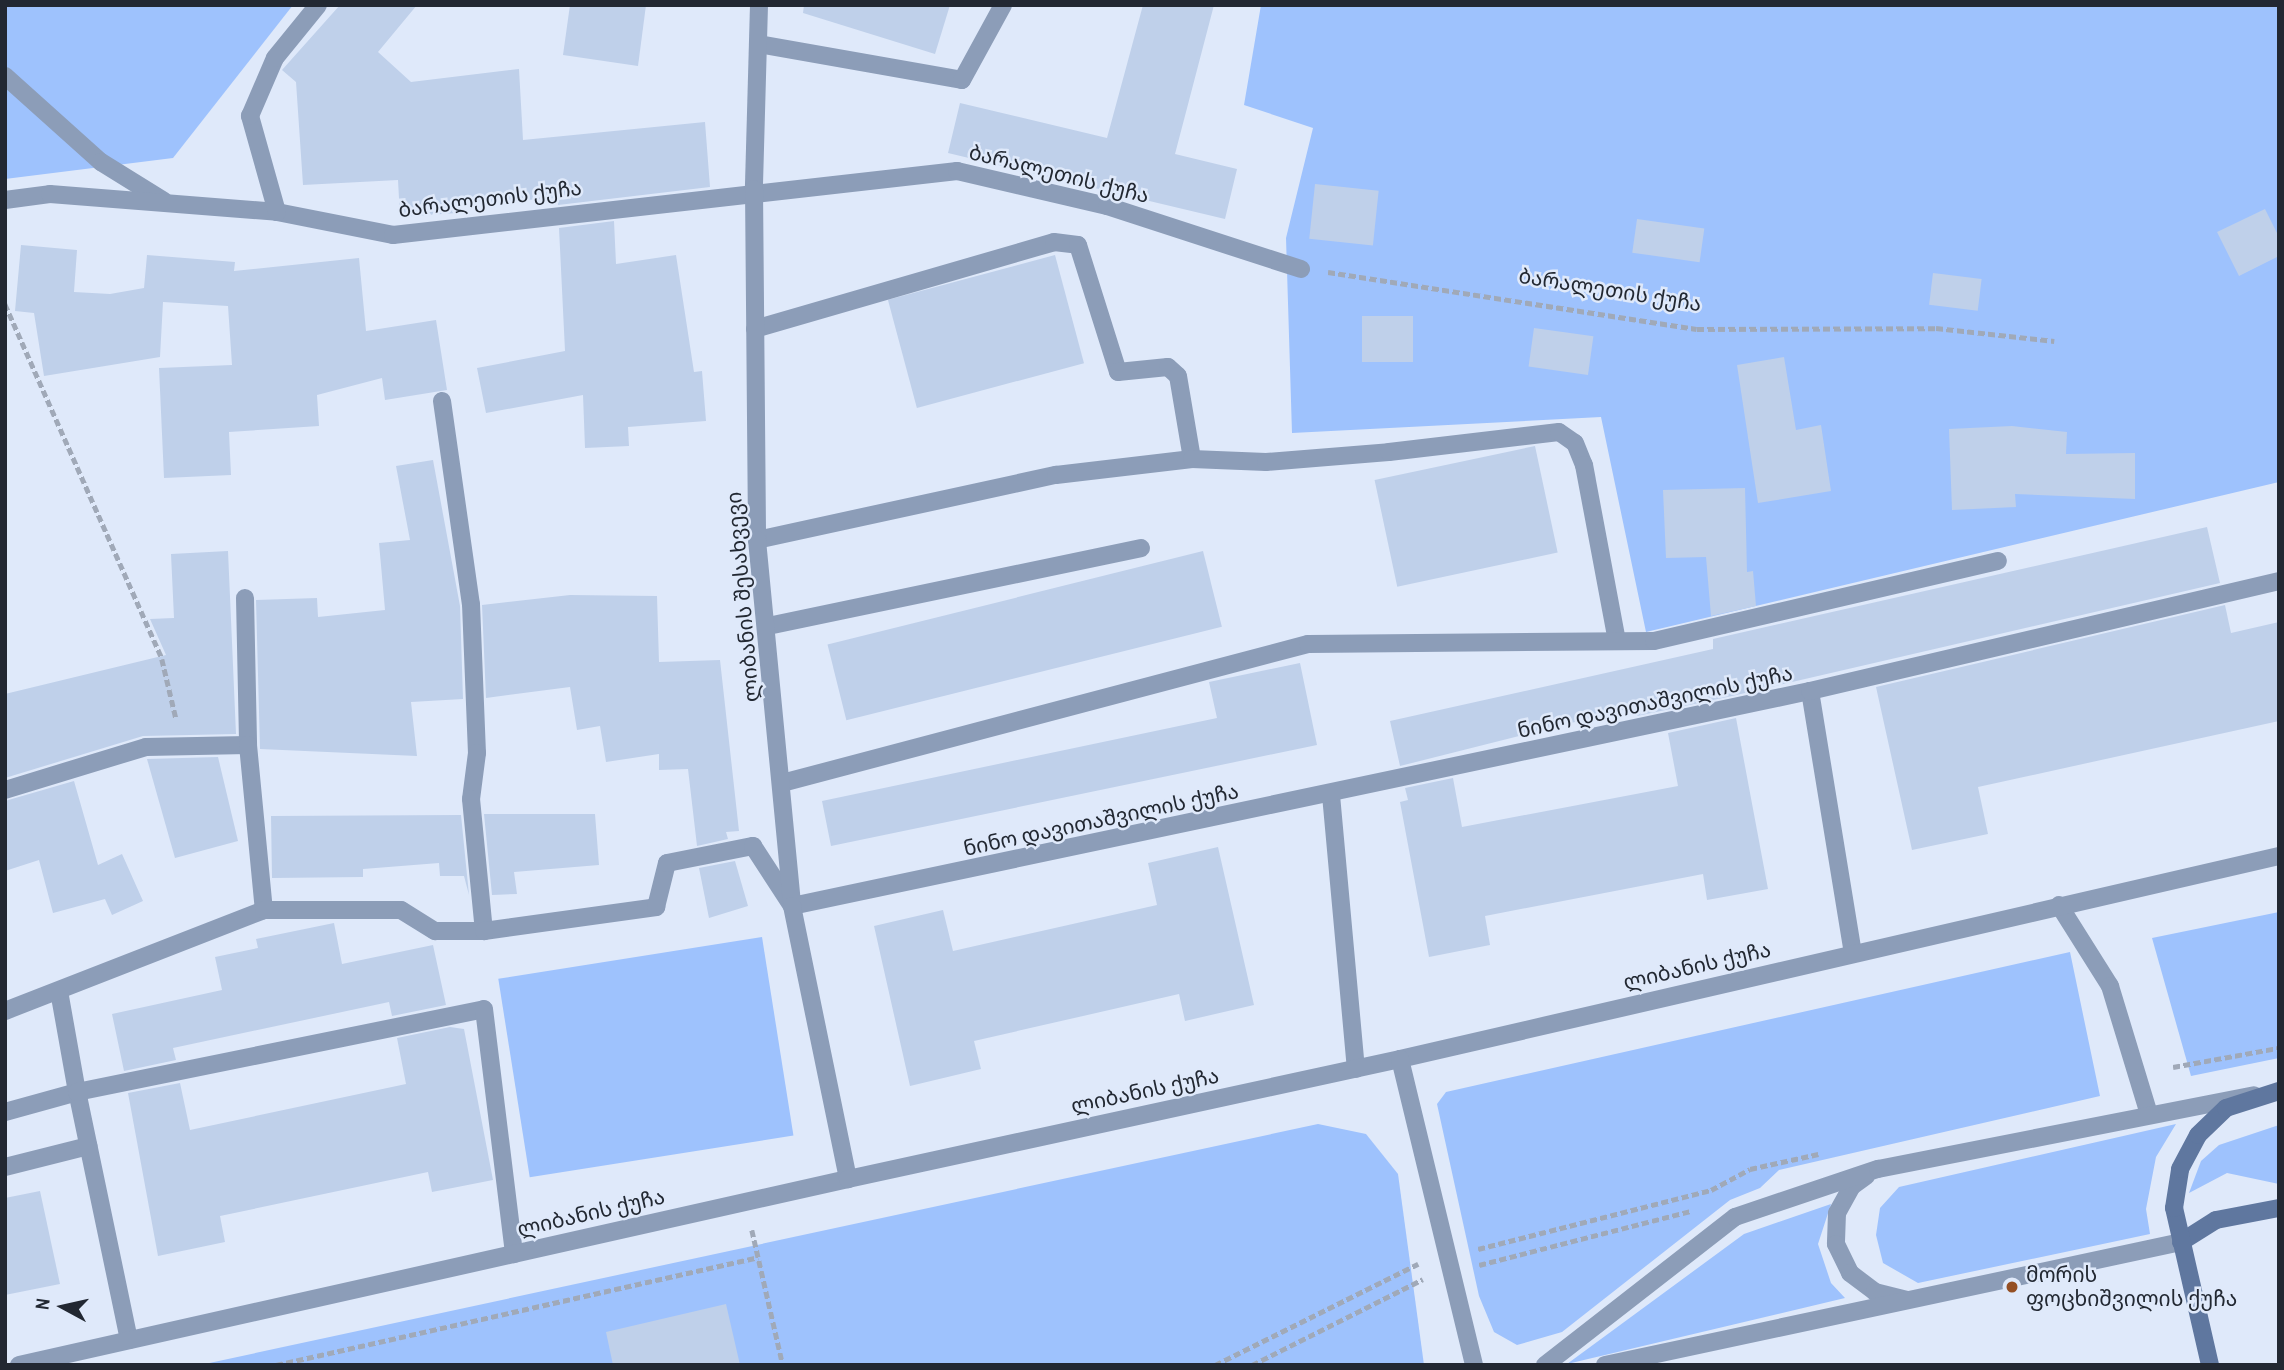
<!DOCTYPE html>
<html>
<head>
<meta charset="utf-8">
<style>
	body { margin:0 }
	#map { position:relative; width:2284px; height:1370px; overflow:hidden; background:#dfe9fa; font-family:"Archivo Narrow","Noto Sans Georgian",sans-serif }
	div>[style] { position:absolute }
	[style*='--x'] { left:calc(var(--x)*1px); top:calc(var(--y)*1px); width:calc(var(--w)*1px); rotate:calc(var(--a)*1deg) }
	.green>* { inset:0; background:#9ec2fd; transform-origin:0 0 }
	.building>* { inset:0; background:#bfd0ea; transform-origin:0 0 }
	.path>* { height:4.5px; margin-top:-2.25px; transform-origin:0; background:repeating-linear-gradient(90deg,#a0a9b8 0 7px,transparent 0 10.5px) }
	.service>* { height:18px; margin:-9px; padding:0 9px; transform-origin:9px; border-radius:9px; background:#8c9db8 }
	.minor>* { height:18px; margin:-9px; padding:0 9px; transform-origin:9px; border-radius:9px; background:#8c9db8 }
	.tertiary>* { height:18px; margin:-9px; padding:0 9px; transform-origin:9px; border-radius:9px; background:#8c9db8 }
	.secondary>* { height:18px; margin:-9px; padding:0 9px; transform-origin:9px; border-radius:9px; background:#5f779f }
	.dots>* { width:19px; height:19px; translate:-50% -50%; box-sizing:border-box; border:4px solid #dfe9fa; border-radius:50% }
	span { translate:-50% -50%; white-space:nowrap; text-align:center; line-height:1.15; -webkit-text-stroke:5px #dfe9fa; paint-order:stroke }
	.street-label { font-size:21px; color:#222832 }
	.poi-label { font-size:21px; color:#222832 }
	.left { translate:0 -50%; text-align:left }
	.frame { position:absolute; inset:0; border:7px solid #222832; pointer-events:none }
	.north { position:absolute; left:28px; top:1272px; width:70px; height:70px; -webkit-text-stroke:5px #dfe9fa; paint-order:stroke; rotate:278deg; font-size:19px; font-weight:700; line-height:28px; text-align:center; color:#222832 }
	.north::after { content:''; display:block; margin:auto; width:24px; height:32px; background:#222832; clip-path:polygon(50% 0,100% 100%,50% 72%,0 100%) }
</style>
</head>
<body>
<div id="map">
	<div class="green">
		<div style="clip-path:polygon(5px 5px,293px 5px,173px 158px,5px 179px)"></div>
		<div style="clip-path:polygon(1261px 5px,2279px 5px,2279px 482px,1646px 632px,1601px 417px,1292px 433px,1286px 238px,1313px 128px,1244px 105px)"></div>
		<div style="clip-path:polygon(2279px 912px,2279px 1058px,2191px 1076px,2152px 938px)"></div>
		<div style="left:762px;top:937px;width:201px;height:267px;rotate:81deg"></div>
		<div style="clip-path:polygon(2070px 952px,2100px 1096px,1779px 1170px,1760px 1188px,1730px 1200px,1562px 1332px,1517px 1345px,1494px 1332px,1479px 1296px,1437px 1104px,1446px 1092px)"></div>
		<div style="clip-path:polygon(1318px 1124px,1366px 1134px,1398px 1174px,1424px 1365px,200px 1365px)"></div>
		<div style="clip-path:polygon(2176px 1124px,2156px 1157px,2146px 1209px,2150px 1234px,1918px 1283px,1883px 1263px,1876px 1235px,1880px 1208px,1899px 1187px)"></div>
		<div style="clip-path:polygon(2279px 1125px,2279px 1184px,2227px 1173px,2189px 1193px,2201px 1161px,2219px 1145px)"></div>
		<div style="clip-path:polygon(1831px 1204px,1818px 1244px,1831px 1283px,1845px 1298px,1567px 1364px,1744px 1234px)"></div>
	</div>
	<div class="building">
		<div style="clip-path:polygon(340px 5px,417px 5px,378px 52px,411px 82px,519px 69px,523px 140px,705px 122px,710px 187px,558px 205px,557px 198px,455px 205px,456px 213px,400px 217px,398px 180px,303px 185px,296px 82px,282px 70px)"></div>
		<div style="clip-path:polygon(570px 5px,646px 5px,638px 66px,563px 55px)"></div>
		<div style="clip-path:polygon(804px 5px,950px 5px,935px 54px,803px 13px)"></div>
		<div style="clip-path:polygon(1143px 5px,1214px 5px,1175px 154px,1237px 169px,1225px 219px,948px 153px,960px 103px,1107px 138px)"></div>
		<div style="left:1315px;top:184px;width:64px;height:55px;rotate:6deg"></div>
		<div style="clip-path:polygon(2265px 209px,2279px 237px,2279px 256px,2239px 276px,2217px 232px)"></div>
		<div style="left:1637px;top:219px;width:68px;height:34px;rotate:8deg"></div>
		<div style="clip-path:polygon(614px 221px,616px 264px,676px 255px,694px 372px,702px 371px,706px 421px,628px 427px,629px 446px,585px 448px,583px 395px,486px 413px,477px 368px,565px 351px,559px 228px)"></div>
		<div style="clip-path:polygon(21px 245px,77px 250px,74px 292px,110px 294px,144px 288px,147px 255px,235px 262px,234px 271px,359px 258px,366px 331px,436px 320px,447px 390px,385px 400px,382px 378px,317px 395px,319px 426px,229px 432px,231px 475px,164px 478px,159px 368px,232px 365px,228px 306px,163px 302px,160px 357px,44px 376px,34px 313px,15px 311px)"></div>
		<div style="left:1055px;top:255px;width:112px;height:173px;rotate:75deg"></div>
		<div style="left:1933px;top:273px;width:49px;height:32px;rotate:7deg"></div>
		<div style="left:1362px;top:316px;width:51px;height:46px"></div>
		<div style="left:1534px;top:328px;width:60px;height:39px;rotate:8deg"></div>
		<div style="clip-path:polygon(1784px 357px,1796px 430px,1821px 425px,1831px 491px,1758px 503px,1737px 365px)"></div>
		<div style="clip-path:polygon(2012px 426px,2067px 432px,2066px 454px,2135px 453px,2135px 499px,2015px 494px,2016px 507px,1952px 510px,1949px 429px)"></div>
		<div style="left:1535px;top:446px;width:109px;height:164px;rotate:78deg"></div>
		<div style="clip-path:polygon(433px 460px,460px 606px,463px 699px,411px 702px,417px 756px,260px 749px,256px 600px,317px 598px,318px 617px,385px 610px,379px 543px,410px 540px,396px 466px)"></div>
		<div style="clip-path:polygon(1745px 488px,1747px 572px,1753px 571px,1756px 606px,1711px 616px,1706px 557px,1666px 558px,1663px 490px)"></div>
		<div style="clip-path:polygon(2207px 527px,2220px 583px,1732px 696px,1637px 716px,1635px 707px,1400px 766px,1390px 721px,1713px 649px,1713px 639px)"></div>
		<div style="clip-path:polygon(228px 551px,236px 734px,143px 736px,5px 778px,5px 694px,166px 655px,150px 619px,174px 618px,171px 554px)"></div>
		<div style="left:1203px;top:551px;width:78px;height:387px;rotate:76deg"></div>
		<div style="clip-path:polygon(570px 595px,657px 596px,659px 662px,720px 660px,739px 831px,726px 832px,728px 839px,697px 846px,688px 769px,659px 770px,659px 754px,606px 762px,600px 726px,577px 730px,570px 687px,486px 698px,482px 605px)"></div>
		<div style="clip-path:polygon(2225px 605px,2231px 633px,2279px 622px,2279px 721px,1978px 787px,1988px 834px,1912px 850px,1876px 687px)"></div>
		<div style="clip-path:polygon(1300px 663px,1317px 745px,831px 846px,822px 801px,1217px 718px,1209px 682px)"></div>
		<div style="clip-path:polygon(1736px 718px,1768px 889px,1707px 900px,1703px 874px,1485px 916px,1490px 945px,1429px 957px,1400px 802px,1408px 800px,1405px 788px,1453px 778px,1462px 827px,1678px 786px,1668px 733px)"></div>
		<div style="clip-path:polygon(218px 757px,238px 841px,175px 858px,147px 759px)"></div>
		<div style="clip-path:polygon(74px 781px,98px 865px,122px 854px,143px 901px,112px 915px,105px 899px,53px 913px,39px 860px,5px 871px,5px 801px)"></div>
		<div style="clip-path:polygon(484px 814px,595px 814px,599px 865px,514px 872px,517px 894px,492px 895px)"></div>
		<div style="clip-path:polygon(461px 815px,469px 895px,464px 876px,440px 876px,439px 863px,363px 869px,363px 877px,272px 878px,271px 816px)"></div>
		<div style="clip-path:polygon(1218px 847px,1254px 1005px,1185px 1021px,1179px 994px,974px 1041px,981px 1069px,910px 1086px,874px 926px,943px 910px,953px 951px,1157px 905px,1148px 863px)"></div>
		<div style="clip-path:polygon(735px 861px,748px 906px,709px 918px,699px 868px)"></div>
		<div style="clip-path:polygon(334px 923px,342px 964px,433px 945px,446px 1005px,392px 1016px,389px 1002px,173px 1048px,176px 1060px,124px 1071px,112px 1014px,222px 990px,215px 957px,258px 948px,256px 939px)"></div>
		<div style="clip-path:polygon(450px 1027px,464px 1029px,493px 1180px,432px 1192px,428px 1172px,220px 1216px,225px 1242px,158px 1256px,128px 1093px,180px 1083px,190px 1130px,406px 1084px,397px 1038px)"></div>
		<div style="clip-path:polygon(40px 1191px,60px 1284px,5px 1295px,5px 1198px)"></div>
		<div style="clip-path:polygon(726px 1304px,740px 1365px,613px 1365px,606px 1332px)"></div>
	</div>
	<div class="path">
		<div style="--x:1328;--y:272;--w:373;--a:8.8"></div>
		<div style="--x:1697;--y:329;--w:239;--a:-0.2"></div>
		<div style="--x:1936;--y:328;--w:119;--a:6.3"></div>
		<div style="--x:5;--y:304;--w:388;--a:66.1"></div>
		<div style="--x:162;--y:659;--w:61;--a:76.7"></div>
		<div style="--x:2173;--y:1067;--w:107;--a:-10.3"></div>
		<div style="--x:752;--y:1230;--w:139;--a:77.1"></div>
		<div style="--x:1478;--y:1249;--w:240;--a:-14.2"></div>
		<div style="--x:1711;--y:1190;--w:44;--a:-28.3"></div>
		<div style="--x:1750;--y:1169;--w:70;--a:-12.4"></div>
		<div style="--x:1479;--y:1265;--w:219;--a:-14.3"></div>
		<div style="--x:276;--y:1365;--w:494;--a:-12.6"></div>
		<div style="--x:1215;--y:1365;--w:227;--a:-26.5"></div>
		<div style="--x:1252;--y:1365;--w:191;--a:-26.7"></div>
	</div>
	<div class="service">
		<div style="--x:758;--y:44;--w:207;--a:10"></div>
		<div style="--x:962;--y:80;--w:85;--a:-61.3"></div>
		<div style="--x:755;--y:329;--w:311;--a:-16.2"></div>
		<div style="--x:1054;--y:242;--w:24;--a:7"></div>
		<div style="--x:1078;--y:245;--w:133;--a:72.5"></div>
		<div style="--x:1118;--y:372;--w:50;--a:-5.7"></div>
		<div style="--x:1168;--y:367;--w:13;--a:42"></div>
		<div style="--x:1178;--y:376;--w:84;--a:80.4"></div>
		<div style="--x:442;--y:401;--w:205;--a:81.9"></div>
		<div style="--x:471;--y:604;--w:149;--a:87.7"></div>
		<div style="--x:477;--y:753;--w:46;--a:97.4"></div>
		<div style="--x:471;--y:799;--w:133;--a:84.4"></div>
		<div style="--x:757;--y:540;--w:306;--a:-12.3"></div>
		<div style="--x:1056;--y:475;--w:137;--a:-6.7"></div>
		<div style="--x:1192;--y:459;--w:74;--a:2.3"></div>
		<div style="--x:1266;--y:462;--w:123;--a:-4.6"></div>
		<div style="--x:1389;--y:452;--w:171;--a:-6.7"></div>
		<div style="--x:1559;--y:432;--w:19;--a:35"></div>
		<div style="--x:1575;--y:443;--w:24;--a:68"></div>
		<div style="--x:1584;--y:465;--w:179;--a:79.4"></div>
		<div style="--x:245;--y:598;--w:147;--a:88.8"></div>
		<div style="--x:768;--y:626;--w:381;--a:-11.8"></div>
		<div style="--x:782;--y:783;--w:544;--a:-14.8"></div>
		<div style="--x:1308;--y:644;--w:346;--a:-0.5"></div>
		<div style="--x:1654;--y:641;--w:353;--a:-13.1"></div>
		<div style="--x:5;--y:1112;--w:75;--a:-15.5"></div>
		<div style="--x:77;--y:1092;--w:103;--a:-100.1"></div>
		<div style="--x:5;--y:1167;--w:86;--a:-14.2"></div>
		<div style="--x:129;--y:1340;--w:253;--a:-101.8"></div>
		<div style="--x:77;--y:1092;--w:415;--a:-11.5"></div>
		<div style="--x:484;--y:1009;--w:247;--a:83"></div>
	</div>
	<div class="minor">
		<div style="--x:5;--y:76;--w:129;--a:41.9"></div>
		<div style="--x:101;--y:162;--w:74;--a:31.8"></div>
		<div style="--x:5;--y:200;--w:45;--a:-7.6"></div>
		<div style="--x:50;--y:194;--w:228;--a:4.5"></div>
		<div style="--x:277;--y:212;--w:118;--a:11.2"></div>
		<div style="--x:393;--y:235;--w:568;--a:-6.47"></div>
		<div style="--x:957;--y:171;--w:154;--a:13.1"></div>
		<div style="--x:1107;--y:206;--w:204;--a:18"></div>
		<div style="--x:277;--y:212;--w:100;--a:-105.7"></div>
		<div style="--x:250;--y:116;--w:63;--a:-66.7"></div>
		<div style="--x:275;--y:58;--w:68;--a:-50.9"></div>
		<div style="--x:1810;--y:691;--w:266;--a:80.7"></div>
		<div style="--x:5;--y:790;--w:147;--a:-17"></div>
		<div style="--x:146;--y:747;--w:102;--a:-1.1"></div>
		<div style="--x:248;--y:745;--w:166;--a:84.5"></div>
		<div style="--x:1331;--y:795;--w:275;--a:84.8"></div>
		<div style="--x:2059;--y:905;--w:96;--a:57.8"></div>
		<div style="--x:2110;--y:986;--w:134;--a:73.1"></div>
		<div style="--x:5;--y:1011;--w:278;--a:-21.3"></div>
		<div style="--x:264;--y:910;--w:137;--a:0"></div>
		<div style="--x:401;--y:910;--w:40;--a:32"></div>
		<div style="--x:435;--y:931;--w:49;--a:0"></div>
		<div style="--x:484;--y:931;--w:174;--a:-7.9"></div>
		<div style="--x:656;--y:907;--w:45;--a:-76"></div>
		<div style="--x:667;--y:863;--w:88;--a:-11.2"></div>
		<div style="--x:753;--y:846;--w:72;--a:57"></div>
		<div style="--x:792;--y:906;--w:1040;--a:-11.93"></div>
		<div style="--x:1810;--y:691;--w:482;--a:-13.2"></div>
		<div style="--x:1400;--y:1059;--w:902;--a:-13"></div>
		<div style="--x:19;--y:1365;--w:850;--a:-12.65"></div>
	</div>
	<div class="tertiary">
		<div style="--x:759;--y:5;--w:184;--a:91.6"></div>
		<div style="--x:754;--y:189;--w:351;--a:89.5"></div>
		<div style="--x:757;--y:540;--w:368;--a:84.5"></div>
		<div style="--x:792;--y:906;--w:279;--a:78.4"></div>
		<div style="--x:848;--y:1179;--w:565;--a:-12.26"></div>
		<div style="--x:1400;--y:1059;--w:315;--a:76.4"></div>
		<div style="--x:1866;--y:1176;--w:17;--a:144"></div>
		<div style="--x:1852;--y:1186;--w:31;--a:119"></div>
		<div style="--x:1837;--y:1213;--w:31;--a:92"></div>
		<div style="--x:1836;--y:1244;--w:32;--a:64"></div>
		<div style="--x:1850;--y:1273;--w:31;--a:37"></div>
		<div style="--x:1875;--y:1292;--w:32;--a:14"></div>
		<div style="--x:1545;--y:1365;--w:241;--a:-37.9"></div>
		<div style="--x:1735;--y:1217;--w:151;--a:-18.6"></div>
		<div style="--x:1878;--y:1169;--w:383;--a:-11.1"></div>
		<div style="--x:1605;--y:1365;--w:589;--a:-12.05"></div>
	</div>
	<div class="secondary">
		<div style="--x:2181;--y:1242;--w:41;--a:-32.2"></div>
		<div style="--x:2216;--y:1220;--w:64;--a:-10.8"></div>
		<div style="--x:2210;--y:1365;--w:161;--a:-102.9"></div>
		<div style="--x:2174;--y:1208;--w:39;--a:-81"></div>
		<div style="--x:2180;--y:1169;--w:38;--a:-62"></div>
		<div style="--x:2198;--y:1135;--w:39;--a:-44"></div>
		<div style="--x:2226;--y:1108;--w:56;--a:-17.8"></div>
	</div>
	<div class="dots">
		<div style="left:2012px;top:1287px;background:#944f24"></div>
	</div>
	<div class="street-label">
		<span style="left:1059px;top:174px;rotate:14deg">ბარალეთის ქუჩა</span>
		<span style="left:490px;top:199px;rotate:-7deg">ბარალეთის ქუჩა</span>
		<span style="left:1610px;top:290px;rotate:9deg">ბარალეთის ქუჩა</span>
		<span style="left:743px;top:597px;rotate:-95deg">ლიბანის შესახვევი</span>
		<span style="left:1655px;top:702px;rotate:-12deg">ნინო დავითაშვილის ქუჩა</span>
		<span style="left:1101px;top:820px;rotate:-12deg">ნინო დავითაშვილის ქუჩა</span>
		<span style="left:1697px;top:966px;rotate:-13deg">ლიბანის ქუჩა</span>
		<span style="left:1145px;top:1091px;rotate:-12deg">ლიბანის ქუჩა</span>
		<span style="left:591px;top:1213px;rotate:-13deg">ლიბანის ქუჩა</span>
	</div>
	<div class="poi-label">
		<span class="left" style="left:2026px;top:1287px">მორის<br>ფოცხიშვილის ქუჩა</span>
	</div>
	<div class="frame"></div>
	<div class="north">N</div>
</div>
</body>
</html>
